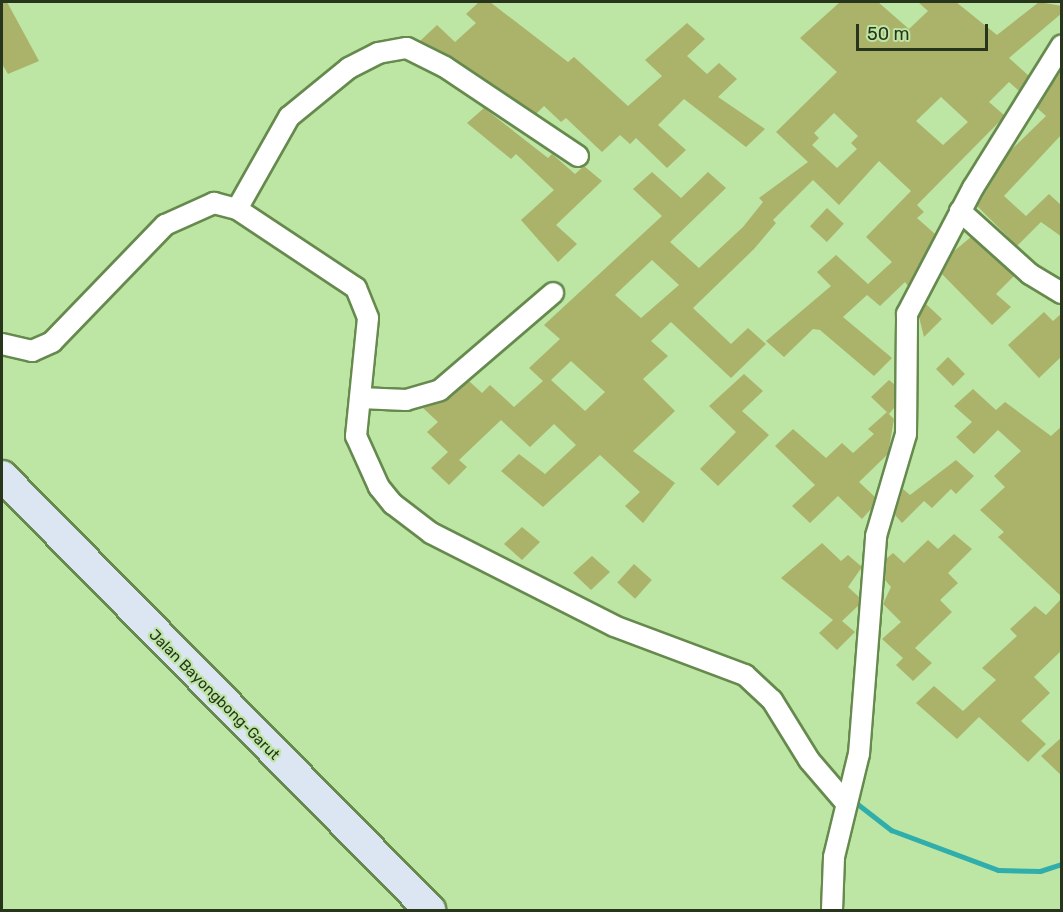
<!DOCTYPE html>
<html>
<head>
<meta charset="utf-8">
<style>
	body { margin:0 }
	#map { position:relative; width:1063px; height:912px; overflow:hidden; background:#bde5a4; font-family:Rubik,sans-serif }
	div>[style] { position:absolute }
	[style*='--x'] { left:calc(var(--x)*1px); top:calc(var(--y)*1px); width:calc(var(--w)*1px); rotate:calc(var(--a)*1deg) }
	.stream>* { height:5px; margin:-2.5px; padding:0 2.5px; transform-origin:2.5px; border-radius:2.5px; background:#2faeac }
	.building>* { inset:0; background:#abb36a; transform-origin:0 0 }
	.roads { filter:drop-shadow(2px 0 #668a4d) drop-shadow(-2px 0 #668a4d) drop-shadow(0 2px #668a4d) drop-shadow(0 -2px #668a4d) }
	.minor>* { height:20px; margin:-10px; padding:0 10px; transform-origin:10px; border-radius:10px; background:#fff }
	.primary>* { height:30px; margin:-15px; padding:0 15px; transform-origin:15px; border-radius:15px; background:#dbe6f2 }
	span { translate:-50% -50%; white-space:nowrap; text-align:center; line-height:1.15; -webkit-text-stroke:4.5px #bde5a4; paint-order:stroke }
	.street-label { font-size:15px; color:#26351c }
	.frame { position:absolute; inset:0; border:3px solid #26351c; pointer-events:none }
	.scale { position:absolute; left:856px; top:24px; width:132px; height:27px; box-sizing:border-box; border:3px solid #26351c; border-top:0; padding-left:8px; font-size:18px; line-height:21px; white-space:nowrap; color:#26351c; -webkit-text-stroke:4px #bde5a4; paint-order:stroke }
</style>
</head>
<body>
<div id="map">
	<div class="stream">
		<div style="--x:851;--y:799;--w:51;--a:37.8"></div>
		<div style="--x:891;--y:830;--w:114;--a:20.5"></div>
		<div style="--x:998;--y:870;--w:42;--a:1.4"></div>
		<div style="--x:1040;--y:871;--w:23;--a:-18"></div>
	</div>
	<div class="building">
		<div style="clip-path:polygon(2px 2px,7px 2px,39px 61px,8px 74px,2px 64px)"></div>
		<div style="clip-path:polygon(479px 2px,490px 2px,568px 62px,574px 57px,628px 106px,662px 76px,645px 60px,687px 23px,705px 39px,687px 56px,707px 74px,719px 63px,737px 79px,718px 97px,765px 129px,746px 147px,684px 99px,658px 125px,686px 150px,667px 168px,636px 138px,630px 144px,620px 135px,602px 152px,566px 118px,561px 122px,544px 106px,536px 114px,420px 41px,437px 25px,455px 42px,476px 23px,466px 14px)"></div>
		<div style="clip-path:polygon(evenodd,840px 2px,878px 2px,909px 29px,928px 11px,918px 2px,956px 2px,997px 35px,1039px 2px,1062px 6px,1062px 13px,1009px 58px,1029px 76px,1019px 91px,1009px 82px,989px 102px,1004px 115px,1001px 120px,917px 205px,924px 212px,917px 218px,935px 234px,908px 286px,905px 282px,880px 306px,867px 295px,843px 317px,892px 358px,874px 376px,820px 330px,813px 329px,784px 357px,766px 341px,831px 286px,817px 272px,836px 255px,868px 284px,892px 262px,866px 237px,911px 191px,879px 161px,839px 205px,813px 180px,773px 220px,776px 223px,754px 249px,693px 308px,731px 344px,748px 328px,766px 344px,731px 378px,671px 322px,651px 341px,668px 356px,643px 379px,675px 411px,633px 451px,675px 483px,643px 523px,625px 506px,640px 492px,600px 455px,543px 507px,501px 471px,519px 454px,545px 474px,576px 445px,554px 424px,530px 447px,501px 420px,459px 460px,467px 467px,449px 485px,431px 468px,448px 452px,427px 432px,438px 422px,423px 408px,447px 399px,469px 381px,482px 393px,490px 385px,514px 407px,543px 381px,529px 368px,560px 339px,544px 325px,662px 216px,633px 189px,652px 172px,681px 198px,708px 172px,726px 188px,670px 242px,699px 268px,743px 227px,763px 202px,759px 198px,808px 162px,776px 132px,837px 72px,800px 38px,840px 2px,941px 97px,968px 122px,943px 145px,916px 121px,941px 97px,840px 2px,834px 113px,858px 136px,851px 143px,857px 149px,837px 168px,812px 145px,819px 138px,814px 133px,834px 113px,840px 2px,652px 260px,679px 285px,641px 318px,615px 295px,652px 260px,840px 2px,571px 361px,605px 392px,585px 411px,551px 380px,571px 361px)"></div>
		<div style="clip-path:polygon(1062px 69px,1062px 134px,1004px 196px,1026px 216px,1049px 194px,1062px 206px,1062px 237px,1041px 222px,1017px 246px,977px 206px,1010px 151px,1046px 116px,1037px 108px)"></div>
		<div style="clip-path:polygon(484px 108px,548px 158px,552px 154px,575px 174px,584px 166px,602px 181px,556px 225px,577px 244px,558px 262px,521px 220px,554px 190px,516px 154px,511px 159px,467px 123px)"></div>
		<div style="left:827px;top:208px;width:23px;height:25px;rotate:43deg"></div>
		<div style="clip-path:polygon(971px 237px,1014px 276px,996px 294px,1011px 307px,992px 325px,942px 274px,954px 251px)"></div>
		<div style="clip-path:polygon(926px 304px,942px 319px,924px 337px,919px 317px)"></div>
		<div style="clip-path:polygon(1044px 312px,1053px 321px,1062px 313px,1062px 356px,1039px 378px,1008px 345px)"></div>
		<div style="left:948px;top:357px;width:24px;height:17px;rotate:45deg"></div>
		<div style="clip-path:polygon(744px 374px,763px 391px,742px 411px,769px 435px,718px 486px,700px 469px,736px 432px,709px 406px)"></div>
		<div style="clip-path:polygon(889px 380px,894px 384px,894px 408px,889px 414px,871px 397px)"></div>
		<div style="clip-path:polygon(973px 389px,996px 410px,1005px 402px,1051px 436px,1062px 426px,1062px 597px,998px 537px,1004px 532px,980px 510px,1005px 487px,994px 476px,1021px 451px,998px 430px,974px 454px,956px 437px,972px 422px,954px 406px)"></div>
		<div style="clip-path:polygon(887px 412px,894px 419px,888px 454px,859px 482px,875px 497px,871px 509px,862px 519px,838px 496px,810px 523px,792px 506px,815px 485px,775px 446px,793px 429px,826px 458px,842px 443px,853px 453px,874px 434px,868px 429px)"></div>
		<div style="clip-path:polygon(956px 460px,974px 476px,956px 494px,951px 489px,932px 508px,924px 501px,902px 523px,895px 515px,903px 489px,910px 495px)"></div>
		<div style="clip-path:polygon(522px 527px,540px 542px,522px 560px,504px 544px)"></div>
		<div style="clip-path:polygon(954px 534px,972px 549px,948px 573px,958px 583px,940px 600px,952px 612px,915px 648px,932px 663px,913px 681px,896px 665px,903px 658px,882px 639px,901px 622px,883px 604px,891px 587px,885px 580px,886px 559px,893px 553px,904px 563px,928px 540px,938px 549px)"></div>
		<div style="clip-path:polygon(822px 543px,841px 561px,848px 555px,862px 567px,848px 587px,859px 597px,859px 605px,842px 621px,855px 632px,837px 650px,819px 633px,833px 620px,781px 578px)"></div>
		<div style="clip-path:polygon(592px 556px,610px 572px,591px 590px,573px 573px)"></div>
		<div style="left:634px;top:564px;width:24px;height:25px;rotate:42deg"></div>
		<div style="clip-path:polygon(1062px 598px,1062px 650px,1034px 677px,1050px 693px,1021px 721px,1046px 744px,1028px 762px,979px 717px,957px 739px,916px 703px,934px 686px,963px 711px,996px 680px,982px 668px,1017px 636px,1010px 629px,1035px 606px,1046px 615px)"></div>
		<div style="clip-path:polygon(1062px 737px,1062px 776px,1041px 756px)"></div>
	</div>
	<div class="roads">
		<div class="minor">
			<div style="--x:237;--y:209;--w:106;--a:-60.5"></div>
			<div style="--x:289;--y:117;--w:77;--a:-39.2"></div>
			<div style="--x:349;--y:68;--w:33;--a:-27"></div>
			<div style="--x:378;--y:53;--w:29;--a:-10"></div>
			<div style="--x:407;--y:48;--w:42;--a:26.6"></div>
			<div style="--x:445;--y:67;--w:160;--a:33.8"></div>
			<div style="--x:960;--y:211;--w:94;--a:42"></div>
			<div style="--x:1030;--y:274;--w:37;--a:31"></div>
			<div style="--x:2;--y:344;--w:31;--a:13"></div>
			<div style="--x:32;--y:351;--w:22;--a:-24"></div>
			<div style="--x:52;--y:342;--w:163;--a:-46"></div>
			<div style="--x:165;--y:225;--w:54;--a:-24.2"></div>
			<div style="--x:214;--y:203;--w:24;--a:15"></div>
			<div style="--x:237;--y:209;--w:143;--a:33.6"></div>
			<div style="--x:356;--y:288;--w:32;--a:68"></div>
			<div style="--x:368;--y:318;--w:119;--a:95.8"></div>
			<div style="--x:356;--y:436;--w:56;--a:65.7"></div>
			<div style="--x:379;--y:487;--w:22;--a:51"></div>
			<div style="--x:393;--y:504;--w:48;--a:37.3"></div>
			<div style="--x:431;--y:533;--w:205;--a:26.9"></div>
			<div style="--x:614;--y:626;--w:140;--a:20.5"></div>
			<div style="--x:745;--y:675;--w:37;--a:43"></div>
			<div style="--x:772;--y:700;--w:70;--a:58.3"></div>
			<div style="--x:809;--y:760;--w:57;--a:49.3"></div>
			<div style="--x:360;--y:398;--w:46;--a:2.5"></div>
			<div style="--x:406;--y:400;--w:35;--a:-16"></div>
			<div style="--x:440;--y:390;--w:149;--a:-40.6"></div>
			<div style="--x:832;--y:910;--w:53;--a:-87.8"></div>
			<div style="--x:834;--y:857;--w:106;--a:-76.4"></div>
			<div style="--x:859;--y:754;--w:219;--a:-85.5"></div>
			<div style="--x:876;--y:536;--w:106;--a:-73.6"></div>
			<div style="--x:906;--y:434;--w:120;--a:-89.5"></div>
			<div style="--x:907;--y:314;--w:142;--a:-62.4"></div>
			<div style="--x:973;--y:188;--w:168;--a:-58.1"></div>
		</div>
		<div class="primary">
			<div style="--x:2;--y:476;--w:610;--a:45.4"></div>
		</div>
	</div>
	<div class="street-label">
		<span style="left:214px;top:695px;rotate:45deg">Jalan Bayongbong-Garut</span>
	</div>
	<div class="frame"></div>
	<div class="scale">50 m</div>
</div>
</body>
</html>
